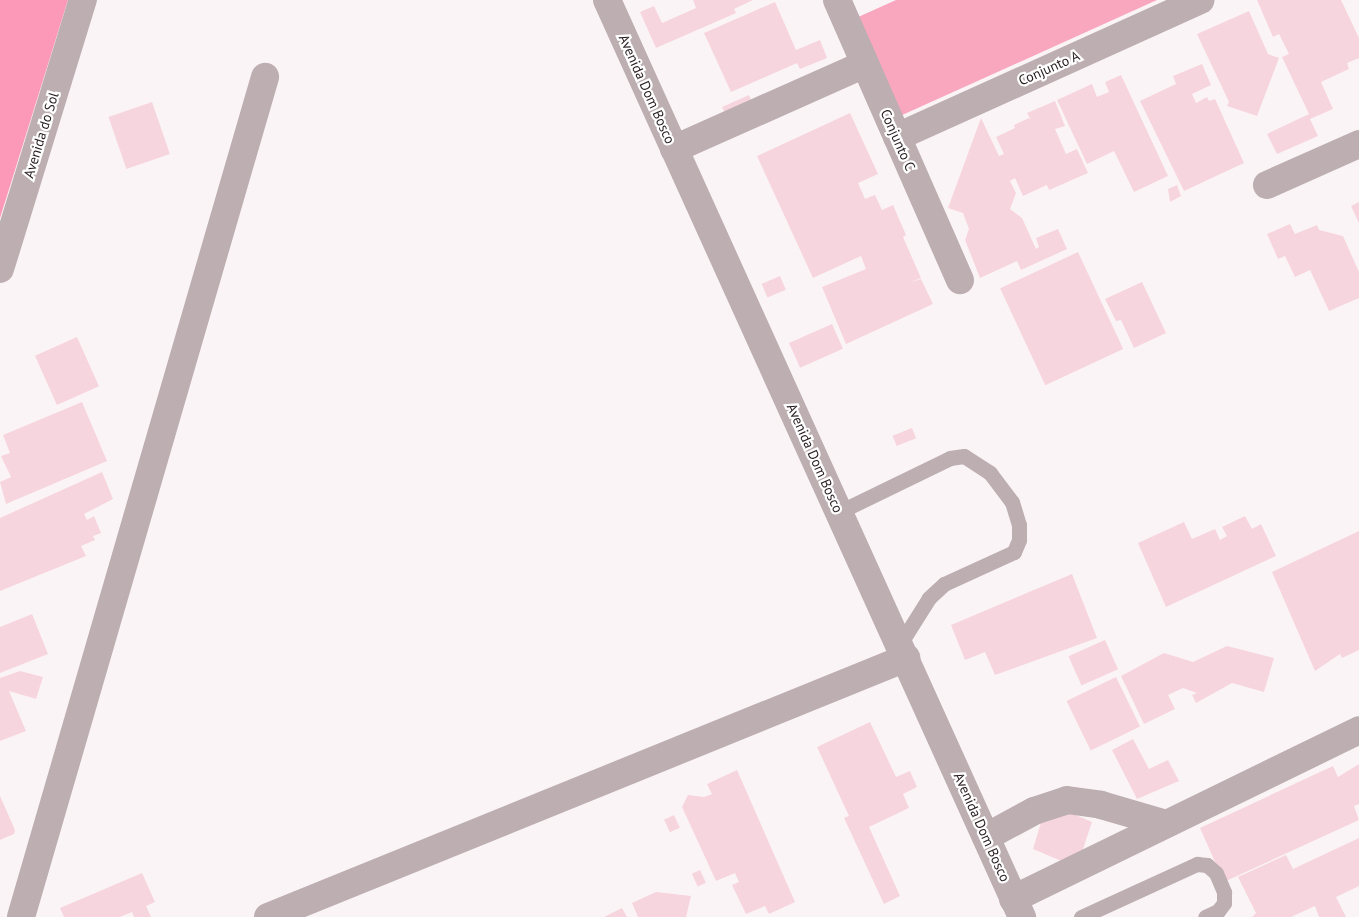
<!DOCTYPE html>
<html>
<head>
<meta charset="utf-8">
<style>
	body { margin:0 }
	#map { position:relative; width:1359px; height:917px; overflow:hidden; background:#fbf4f6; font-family:"PT Sans",sans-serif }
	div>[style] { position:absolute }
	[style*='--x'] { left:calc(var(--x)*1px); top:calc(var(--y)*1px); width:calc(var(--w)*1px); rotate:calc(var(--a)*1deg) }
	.green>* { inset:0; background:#f9a7bf }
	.forest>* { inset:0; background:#fc99b8 }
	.building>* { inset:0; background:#f7d5de; transform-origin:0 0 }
	.service>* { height:15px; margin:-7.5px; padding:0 7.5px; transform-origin:7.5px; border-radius:7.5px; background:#bcaeb1 }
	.minor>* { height:28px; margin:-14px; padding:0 14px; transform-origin:14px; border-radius:14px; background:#bcaeb1 }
	.tertiary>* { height:28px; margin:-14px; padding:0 14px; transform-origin:14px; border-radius:14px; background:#bcaeb1 }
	span { translate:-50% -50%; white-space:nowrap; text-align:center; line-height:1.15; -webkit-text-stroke:4.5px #fff; paint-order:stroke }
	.street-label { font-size:14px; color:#271c1f }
</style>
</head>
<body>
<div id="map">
	<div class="green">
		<div style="clip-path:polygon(896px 0,1157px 0,900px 116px,856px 18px)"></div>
	</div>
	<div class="forest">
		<div style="clip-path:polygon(0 0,68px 0,0 218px)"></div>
	</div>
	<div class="building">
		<div style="clip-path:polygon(693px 0,753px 0,734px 9px,736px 13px,656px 48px,640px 12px,654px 6px,662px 23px,696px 8px)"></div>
		<div style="clip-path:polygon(1257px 0,1341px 0,1359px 38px,1359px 58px,1347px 63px,1349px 69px,1321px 82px,1333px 109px,1310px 119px,1318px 136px,1277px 154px,1267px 134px,1309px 114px,1282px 57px,1289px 54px,1279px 34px,1273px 37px)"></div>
		<div style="clip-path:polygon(775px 2px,796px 50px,820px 40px,827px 58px,800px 69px,797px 63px,731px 92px,704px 33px)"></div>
		<div style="clip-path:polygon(1249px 11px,1268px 54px,1279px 58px,1257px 116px,1227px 106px,1229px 102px,1197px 34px)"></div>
		<div style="clip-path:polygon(1202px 64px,1211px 85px,1192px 94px,1196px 103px,1207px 97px,1209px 101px,1215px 99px,1244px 163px,1184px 191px,1140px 101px,1176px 84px,1173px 76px)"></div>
		<div style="clip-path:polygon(1121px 75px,1168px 176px,1134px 192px,1114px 151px,1087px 164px,1057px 100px,1092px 84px,1097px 97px,1109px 92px,1105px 82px)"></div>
		<div style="clip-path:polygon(749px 95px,757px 113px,728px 119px,722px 107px)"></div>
		<div style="clip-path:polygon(1055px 101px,1065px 126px,1055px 129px,1066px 154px,1077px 149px,1088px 173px,1049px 190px,1047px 185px,1023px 196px,1015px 178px,1010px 181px,1016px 193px,1010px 209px,1022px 218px,1036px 249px,1039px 247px,1036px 238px,1058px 229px,1067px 249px,1021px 270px,1017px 261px,980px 278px,965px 240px,969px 229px,963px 213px,948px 208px,981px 118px,999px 156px,1004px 154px,996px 137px,1015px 128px,1014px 125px,1029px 118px,1031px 120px,1027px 113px)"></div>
		<div style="left:152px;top:102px;width:55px;height:46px;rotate:71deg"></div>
		<div style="clip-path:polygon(850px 113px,878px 174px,858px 183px,865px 199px,875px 195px,882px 210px,893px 205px,906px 235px,903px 237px,921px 278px,911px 282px,921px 279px,933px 304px,846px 344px,822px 287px,866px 269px,861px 256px,813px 278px,757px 156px)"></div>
		<div style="clip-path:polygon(1177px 185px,1181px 196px,1170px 202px,1168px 189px)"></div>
		<div style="clip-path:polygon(1359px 202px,1359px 223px,1351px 206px)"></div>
		<div style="clip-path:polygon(1290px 224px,1295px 234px,1317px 225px,1319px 230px,1343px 236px,1359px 272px,1359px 298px,1329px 311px,1310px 270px,1295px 277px,1285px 256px,1278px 259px,1267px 234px)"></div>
		<div style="left:1078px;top:252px;width:107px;height:86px;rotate:65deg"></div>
		<div style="left:780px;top:276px;width:15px;height:20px;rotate:67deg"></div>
		<div style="clip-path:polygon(1142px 282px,1166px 333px,1134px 348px,1121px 320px,1116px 321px,1105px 299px)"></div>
		<div style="left:832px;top:324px;width:27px;height:47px;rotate:66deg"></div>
		<div style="left:77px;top:337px;width:54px;height:46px;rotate:66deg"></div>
		<div style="clip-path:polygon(82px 402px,107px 461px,6px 504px,0 482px,11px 477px,1px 456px,10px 453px,3px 435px)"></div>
		<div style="left:912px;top:428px;width:11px;height:21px;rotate:68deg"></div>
		<div style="clip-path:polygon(102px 472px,113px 499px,84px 514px,87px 520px,94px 516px,101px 533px,93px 536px,95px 540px,81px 546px,86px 556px,0 591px,0 518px)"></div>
		<div style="clip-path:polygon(1245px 516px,1252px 529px,1261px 524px,1276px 556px,1166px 607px,1138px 543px,1184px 522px,1192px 539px,1215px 529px,1220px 540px,1227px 536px,1222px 527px)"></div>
		<div style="clip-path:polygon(1359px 531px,1359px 650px,1342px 658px,1340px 654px,1315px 671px,1272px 572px)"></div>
		<div style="clip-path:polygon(1072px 574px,1097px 638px,995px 675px,985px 652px,965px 660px,951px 625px)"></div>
		<div style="clip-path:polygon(32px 614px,48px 654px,0 673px,0 627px)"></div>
		<div style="left:1105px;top:640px;width:32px;height:40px;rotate:66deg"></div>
		<div style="clip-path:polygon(1227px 646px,1274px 658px,1264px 692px,1232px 683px,1196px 703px,1192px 695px,1197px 693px,1183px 688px,1168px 695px,1175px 709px,1144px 724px,1121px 676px,1164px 653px,1193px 662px)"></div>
		<div style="clip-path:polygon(20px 671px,43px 677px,36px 699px,9px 691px,26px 731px,0 741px,0 678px)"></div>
		<div style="left:1116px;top:677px;width:55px;height:55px;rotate:64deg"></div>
		<div style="clip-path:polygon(870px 722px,896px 777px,910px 771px,917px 787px,903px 794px,909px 808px,869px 827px,900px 896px,884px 904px,844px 818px,849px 816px,817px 747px)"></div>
		<div style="clip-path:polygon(1133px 739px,1149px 769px,1168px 760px,1179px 781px,1137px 799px,1112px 750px)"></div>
		<div style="clip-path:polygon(1359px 764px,1359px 804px,1354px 806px,1359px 820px,1224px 882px,1200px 828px,1333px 766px,1338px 777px)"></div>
		<div style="clip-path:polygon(737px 770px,795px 902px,769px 914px,765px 906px,746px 914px,732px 885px,739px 882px,735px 873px,716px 881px,682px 807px,688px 795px,704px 797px,712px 794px,707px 784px)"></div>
		<div style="clip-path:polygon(0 796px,15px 830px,14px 834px,0 840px)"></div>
		<div style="clip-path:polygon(1053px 805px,1092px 822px,1078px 864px,1073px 866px,1033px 849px,1045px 809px)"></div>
		<div style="left:674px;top:815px;width:14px;height:11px;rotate:65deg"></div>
		<div style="clip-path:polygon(1359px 838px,1359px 886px,1336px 897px,1346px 917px,1319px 917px,1315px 906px,1291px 917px,1252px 917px,1256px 913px,1238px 877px,1286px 855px,1293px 869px)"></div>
		<div style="left:700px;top:870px;width:14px;height:9px;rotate:65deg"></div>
		<div style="clip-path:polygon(142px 873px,155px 902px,146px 906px,151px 917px,134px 917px,132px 912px,120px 917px,64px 917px,60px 908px)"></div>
		<div style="clip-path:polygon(656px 892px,691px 896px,686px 917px,638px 917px,632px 903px)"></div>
		<div style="clip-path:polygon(622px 908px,627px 917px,604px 917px)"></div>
	</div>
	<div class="service">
		<div style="--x:839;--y:512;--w:123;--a:-25.9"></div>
		<div style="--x:950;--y:458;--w:14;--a:-8"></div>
		<div style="--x:964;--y:456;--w:31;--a:33"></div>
		<div style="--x:990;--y:473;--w:36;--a:53"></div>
		<div style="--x:1012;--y:502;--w:24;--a:73"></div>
		<div style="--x:1019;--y:525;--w:15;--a:90"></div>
		<div style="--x:1019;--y:540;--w:13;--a:113"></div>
		<div style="--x:1014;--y:552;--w:77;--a:155.4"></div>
		<div style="--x:944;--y:584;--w:21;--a:137"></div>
		<div style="--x:929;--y:598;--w:54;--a:122.2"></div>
		<div style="--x:1081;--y:917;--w:128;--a:-24.6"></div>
		<div style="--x:1197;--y:864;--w:10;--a:6"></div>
		<div style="--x:1207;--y:865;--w:12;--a:42"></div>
		<div style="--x:1216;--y:873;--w:21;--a:67"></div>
		<div style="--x:1224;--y:892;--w:11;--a:90"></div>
		<div style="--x:1224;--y:903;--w:10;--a:127"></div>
		<div style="--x:1218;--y:911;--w:14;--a:155"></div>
	</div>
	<div class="minor">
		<div style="--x:837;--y:0;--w:306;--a:66.3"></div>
		<div style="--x:897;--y:137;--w:333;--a:-24.3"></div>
		<div style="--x:674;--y:149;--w:209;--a:-24"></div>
		<div style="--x:1267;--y:185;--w:101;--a:-24"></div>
		<div style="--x:986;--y:837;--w:55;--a:-28.4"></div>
		<div style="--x:1034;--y:811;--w:35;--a:-18"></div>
		<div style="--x:1067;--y:800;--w:34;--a:8"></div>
		<div style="--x:1101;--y:805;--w:65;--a:16.2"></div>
		<div style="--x:1013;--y:899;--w:385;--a:-26"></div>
		<div style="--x:21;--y:917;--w:875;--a:-73.8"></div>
		<div style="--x:268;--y:917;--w:689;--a:-22.09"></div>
	</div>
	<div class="tertiary">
		<div style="--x:607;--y:0;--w:1007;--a:65.65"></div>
		<div style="--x:0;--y:269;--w:282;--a:-72.9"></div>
	</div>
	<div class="street-label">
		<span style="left:1049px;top:68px;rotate:-24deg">Conjunto A</span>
		<span style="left:647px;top:89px;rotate:66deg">Avenida Dom Bosco</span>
		<span style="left:41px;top:135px;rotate:-73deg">Avenida do Sol</span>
		<span style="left:898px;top:140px;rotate:66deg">Conjunto C</span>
		<span style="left:815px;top:458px;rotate:66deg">Avenida Dom Bosco</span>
		<span style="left:982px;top:827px;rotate:66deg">Avenida Dom Bosco</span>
	</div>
</div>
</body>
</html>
